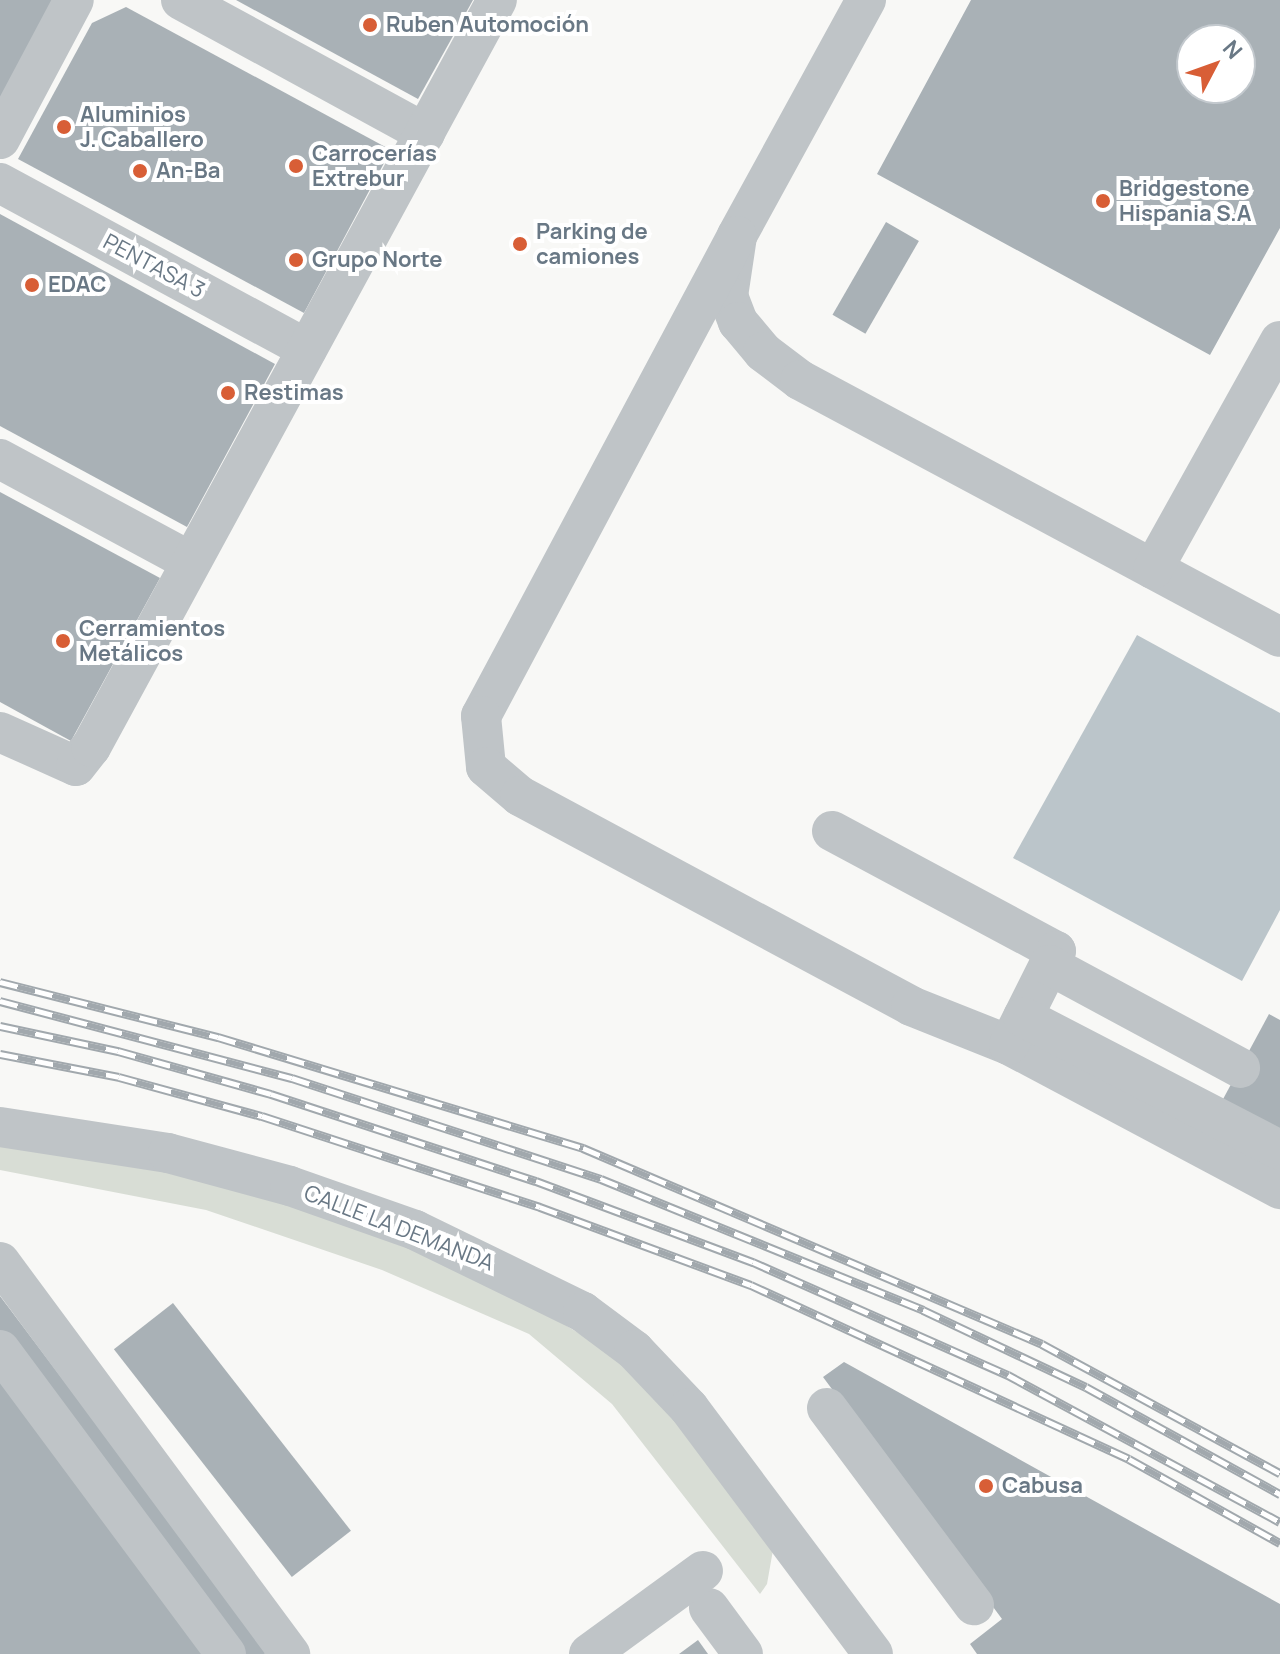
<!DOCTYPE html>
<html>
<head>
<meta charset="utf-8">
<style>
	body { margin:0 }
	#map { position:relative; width:1280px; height:1654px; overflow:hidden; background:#f8f8f6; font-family:Manrope,sans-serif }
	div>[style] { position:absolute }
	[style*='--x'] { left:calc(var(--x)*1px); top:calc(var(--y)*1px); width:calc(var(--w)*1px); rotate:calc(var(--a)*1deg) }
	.green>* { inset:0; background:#d8ddd5 }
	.water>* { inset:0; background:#bbc5ca }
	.building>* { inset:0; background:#a9b1b6; transform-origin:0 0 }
	.minor>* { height:40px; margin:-20px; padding:0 20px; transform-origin:20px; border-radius:20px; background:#bfc4c7 }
	.rail>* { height:9px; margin-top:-4.5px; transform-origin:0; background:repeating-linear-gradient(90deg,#fff 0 18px,#a1a8ad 0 36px); box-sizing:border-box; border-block:2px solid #a1a8ad }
	.dots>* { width:22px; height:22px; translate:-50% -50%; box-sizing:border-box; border:4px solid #fff; border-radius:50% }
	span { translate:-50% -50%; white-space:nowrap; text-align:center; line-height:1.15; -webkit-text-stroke:8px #fff; paint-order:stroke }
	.poi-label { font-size:22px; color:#697885; font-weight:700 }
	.left { translate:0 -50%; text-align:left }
	.street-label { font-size:22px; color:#697885 }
	.north { position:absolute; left:1176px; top:24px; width:80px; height:80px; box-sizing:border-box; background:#fff; border:2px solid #c3c9ce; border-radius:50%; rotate:49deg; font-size:22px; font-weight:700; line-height:32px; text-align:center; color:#697885 }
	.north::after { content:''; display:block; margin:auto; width:28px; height:36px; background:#d85e36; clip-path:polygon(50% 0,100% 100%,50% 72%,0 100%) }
</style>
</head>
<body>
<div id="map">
	<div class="green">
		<div style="clip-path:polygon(0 1145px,163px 1169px,335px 1216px,494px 1281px,606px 1350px,672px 1415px,773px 1550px,767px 1584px,760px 1594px,612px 1404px,529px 1334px,382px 1270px,206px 1210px,0 1170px)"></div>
	</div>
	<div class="water">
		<div style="clip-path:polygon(1137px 635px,1280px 713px,1280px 910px,1242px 981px,1013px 858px)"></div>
	</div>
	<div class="building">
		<div style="clip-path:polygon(0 0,54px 0,0 102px)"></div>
		<div style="clip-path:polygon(236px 0,473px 0,418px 99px)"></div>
		<div style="clip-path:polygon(evenodd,971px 0,1280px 0,1280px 228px,1210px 355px,877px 174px,971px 0,1192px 40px,1240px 40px,1240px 88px,1192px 88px,1192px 40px)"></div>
		<div style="clip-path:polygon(126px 7px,391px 150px,304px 313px,18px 159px,92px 23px)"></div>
		<div style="clip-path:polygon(0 214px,275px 364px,187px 527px,0 426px)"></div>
		<div style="left:886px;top:222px;width:38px;height:107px;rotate:30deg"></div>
		<div style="clip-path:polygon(0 492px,160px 578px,71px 741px,0 702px)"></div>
		<div style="clip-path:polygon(1269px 1014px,1280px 1020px,1280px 1133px,1222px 1101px)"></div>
		<div style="left:0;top:1296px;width:445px;height:38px;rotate:53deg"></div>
		<div style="left:173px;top:1303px;width:289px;height:75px;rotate:52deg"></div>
		<div style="clip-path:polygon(844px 1362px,1280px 1604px,1280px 1654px,977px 1654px,970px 1644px,1002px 1619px,823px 1377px)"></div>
		<div style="clip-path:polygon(0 1377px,207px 1654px,0 1654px)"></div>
		<div style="clip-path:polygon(698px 1640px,708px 1654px,679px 1654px)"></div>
	</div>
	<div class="minor">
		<div style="--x:181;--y:0;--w:278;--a:28.6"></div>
		<div style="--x:866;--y:0;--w:269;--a:118.7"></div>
		<div style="--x:737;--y:236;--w:61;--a:98.5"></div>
		<div style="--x:728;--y:296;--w:28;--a:69"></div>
		<div style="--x:738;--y:322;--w:39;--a:50"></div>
		<div style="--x:763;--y:352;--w:46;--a:37.1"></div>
		<div style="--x:800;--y:380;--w:544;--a:28.17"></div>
		<div style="--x:0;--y:139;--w:157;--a:-62"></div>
		<div style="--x:0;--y:183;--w:349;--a:28.4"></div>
		<div style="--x:737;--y:236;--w:544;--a:118.07"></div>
		<div style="--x:481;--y:716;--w:51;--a:84.4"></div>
		<div style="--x:486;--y:767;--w:45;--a:40.5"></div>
		<div style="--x:520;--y:796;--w:444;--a:28.2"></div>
		<div style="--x:911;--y:1006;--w:105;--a:21.7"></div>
		<div style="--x:1009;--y:1045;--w:307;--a:28"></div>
		<div style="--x:0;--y:459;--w:217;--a:28.3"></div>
		<div style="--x:1153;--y:569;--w:261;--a:-60.9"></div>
		<div style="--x:0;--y:732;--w:83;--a:24.1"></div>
		<div style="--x:76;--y:766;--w:24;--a:-52"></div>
		<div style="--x:91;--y:747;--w:850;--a:-61.48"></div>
		<div style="--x:832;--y:831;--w:254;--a:28.2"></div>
		<div style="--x:1056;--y:951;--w:105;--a:116.6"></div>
		<div style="--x:1049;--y:965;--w:217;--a:28.3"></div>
		<div style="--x:1023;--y:1017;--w:289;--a:27.4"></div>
		<div style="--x:0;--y:1127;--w:170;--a:8.8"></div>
		<div style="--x:168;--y:1153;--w:126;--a:15.1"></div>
		<div style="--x:290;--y:1186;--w:133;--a:19.4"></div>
		<div style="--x:415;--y:1230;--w:187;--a:26"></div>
		<div style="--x:583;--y:1312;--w:64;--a:36.7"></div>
		<div style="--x:634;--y:1350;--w:80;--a:46.5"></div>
		<div style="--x:689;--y:1408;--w:307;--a:53.2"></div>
		<div style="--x:0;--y:1262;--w:488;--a:53.5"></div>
		<div style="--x:0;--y:1350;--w:379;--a:53.4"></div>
		<div style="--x:827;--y:1408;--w:246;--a:53.3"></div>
		<div style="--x:709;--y:1608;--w:57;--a:53.5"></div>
		<div style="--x:589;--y:1654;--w:141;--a:-36.1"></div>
	</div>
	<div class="rail">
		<div style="--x:0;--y:982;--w:225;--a:14.2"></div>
		<div style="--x:218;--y:1037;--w:382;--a:16.9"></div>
		<div style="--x:583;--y:1148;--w:499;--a:23.1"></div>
		<div style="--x:1042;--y:1344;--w:271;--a:28.5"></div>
		<div style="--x:0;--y:1001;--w:302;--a:14.8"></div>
		<div style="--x:292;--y:1078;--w:325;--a:18.1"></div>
		<div style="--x:601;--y:1179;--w:348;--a:22.1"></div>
		<div style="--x:923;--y:1310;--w:180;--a:25.3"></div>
		<div style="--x:1086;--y:1387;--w:222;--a:28.9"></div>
		<div style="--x:0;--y:1026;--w:121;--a:12"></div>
		<div style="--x:118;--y:1051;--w:159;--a:15.7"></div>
		<div style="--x:271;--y:1094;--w:279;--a:18.2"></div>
		<div style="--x:536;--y:1181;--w:232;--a:20.5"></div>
		<div style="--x:753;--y:1262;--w:279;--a:23.9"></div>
		<div style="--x:1008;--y:1375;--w:309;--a:28.4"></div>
		<div style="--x:0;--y:1054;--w:121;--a:10.9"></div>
		<div style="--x:119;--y:1077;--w:148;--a:15.3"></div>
		<div style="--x:262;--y:1116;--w:293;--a:18.1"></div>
		<div style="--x:540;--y:1207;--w:225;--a:20.3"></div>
		<div style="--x:751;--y:1285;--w:416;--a:24.7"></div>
		<div style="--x:1129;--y:1459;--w:173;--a:29.1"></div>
	</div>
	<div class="dots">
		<div style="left:370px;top:25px;background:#d85e36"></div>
		<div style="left:64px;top:127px;background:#d85e36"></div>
		<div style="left:296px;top:166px;background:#d85e36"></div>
		<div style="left:140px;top:171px;background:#d85e36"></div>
		<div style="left:1103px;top:201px;background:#d85e36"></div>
		<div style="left:520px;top:244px;background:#d85e36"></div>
		<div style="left:296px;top:260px;background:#d85e36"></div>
		<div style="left:32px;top:285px;background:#d85e36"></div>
		<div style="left:228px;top:393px;background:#d85e36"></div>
		<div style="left:63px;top:641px;background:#d85e36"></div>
		<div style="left:986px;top:1486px;background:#d85e36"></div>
	</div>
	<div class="poi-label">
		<span class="left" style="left:386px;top:25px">Ruben Automoción</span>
		<span class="left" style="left:80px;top:127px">Aluminios<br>J. Caballero</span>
		<span class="left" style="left:312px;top:166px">Carrocerías<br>Extrebur</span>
		<span class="left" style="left:156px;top:171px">An-Ba</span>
		<span class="left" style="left:1119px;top:201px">Bridgestone<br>Hispania S.A</span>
		<span class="left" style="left:536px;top:244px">Parking de<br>camiones</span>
		<span class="left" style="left:312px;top:260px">Grupo Norte</span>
		<span class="left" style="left:48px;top:285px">EDAC</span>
		<span class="left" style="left:244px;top:393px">Restimas</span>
		<span class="left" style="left:79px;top:641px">Cerramientos<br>Metálicos</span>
		<span class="left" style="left:1002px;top:1486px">Cabusa</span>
	</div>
	<div class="street-label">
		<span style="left:154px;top:266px;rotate:28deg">PENTASA 3</span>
		<span style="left:399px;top:1228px;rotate:21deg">CALLE LA DEMANDA</span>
	</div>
	<div class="north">N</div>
</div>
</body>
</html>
